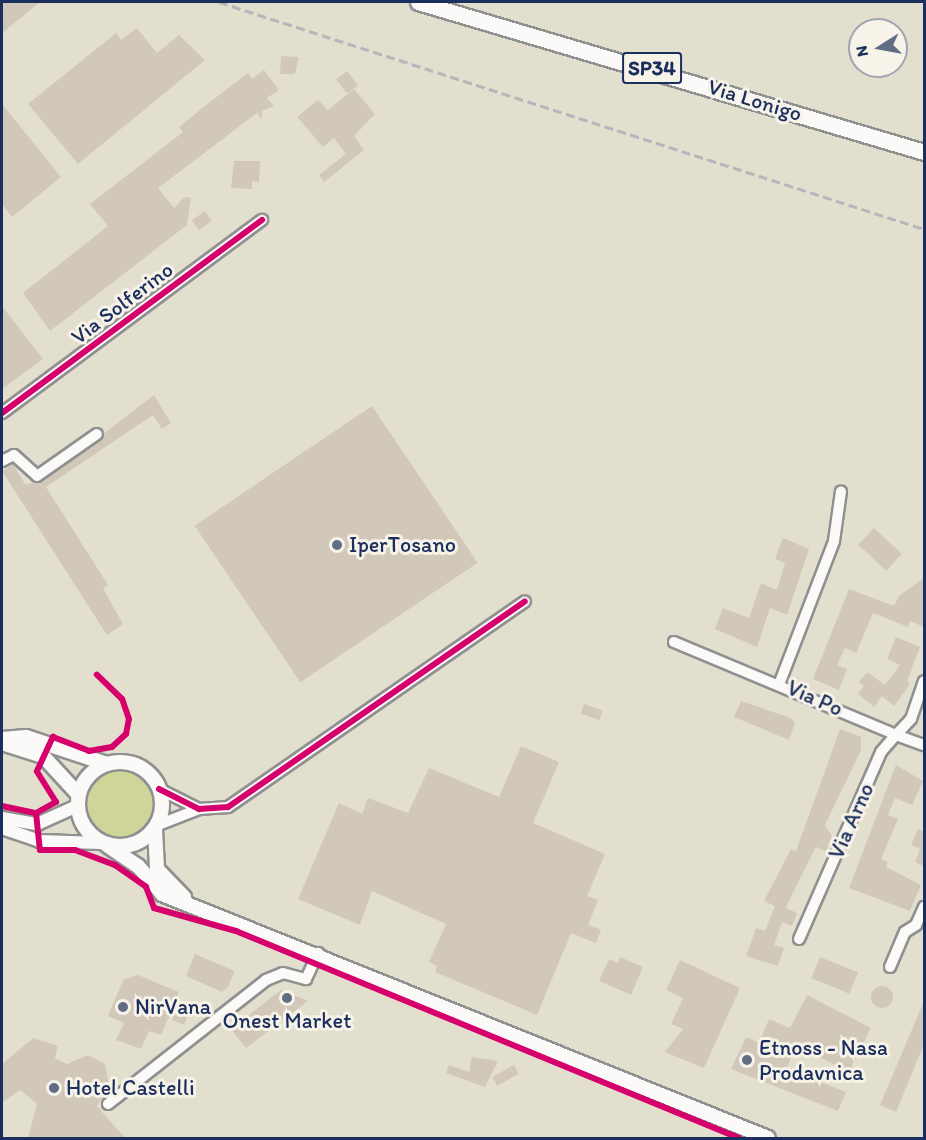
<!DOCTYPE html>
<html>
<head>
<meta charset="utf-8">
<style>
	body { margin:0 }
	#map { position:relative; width:926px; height:1140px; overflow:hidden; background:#e3dfce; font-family:Itim,sans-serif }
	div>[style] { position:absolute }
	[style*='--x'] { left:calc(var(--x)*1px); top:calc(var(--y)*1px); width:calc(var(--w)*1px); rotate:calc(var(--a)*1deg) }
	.green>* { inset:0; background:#cfd599 }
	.round { border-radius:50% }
	.building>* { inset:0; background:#d2c8b9; transform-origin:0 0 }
	.roads { filter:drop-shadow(2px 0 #8f9090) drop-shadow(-2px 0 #8f9090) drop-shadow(0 2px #8f9090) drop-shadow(0 -2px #8f9090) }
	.minor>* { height:10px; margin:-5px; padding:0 5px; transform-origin:5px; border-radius:5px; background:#fbfaf8 }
	.tertiary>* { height:12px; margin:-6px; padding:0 6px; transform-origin:6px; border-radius:6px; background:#fbfaf8 }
	.secondary>* { height:14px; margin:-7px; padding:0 7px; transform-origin:7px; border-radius:7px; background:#fbfaf8 }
	.secondary>.ring { margin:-7px; padding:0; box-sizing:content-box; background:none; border:14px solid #fbfaf8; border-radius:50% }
	.primary>* { height:15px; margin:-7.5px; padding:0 7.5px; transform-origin:7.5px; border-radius:7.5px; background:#fbfaf8 }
	.rail>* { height:3px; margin-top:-1.5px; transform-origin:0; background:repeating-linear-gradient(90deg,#b5b7ba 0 9px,transparent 0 13.5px) }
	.cycleway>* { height:6px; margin:-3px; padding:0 3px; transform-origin:3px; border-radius:3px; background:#d6006c }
	.dots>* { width:16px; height:16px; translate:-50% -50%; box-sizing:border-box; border:3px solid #f7f3e8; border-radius:50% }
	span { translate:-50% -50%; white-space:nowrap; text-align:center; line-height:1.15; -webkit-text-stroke:6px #f7f3e8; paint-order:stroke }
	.shield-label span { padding:2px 4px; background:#f7f3e8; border:2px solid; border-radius:4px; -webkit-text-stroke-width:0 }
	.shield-label { font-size:21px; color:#1b2f5e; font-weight:700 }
	.street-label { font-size:22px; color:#1b2f5e }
	.poi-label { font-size:22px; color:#1b2f5e }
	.left { translate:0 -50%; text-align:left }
	.frame { position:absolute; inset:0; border:3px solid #1b2f5e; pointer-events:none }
	.north { position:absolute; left:848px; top:18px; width:60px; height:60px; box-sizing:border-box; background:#f7f3e8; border:2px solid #9fa5b1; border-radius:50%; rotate:259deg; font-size:16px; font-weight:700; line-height:24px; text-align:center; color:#1b2f5e }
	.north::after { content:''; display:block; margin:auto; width:21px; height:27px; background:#616d85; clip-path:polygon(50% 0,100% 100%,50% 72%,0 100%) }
</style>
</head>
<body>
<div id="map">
	<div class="green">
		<div class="round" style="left:87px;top:771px;width:66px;height:66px"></div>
	</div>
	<div class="building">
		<div style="clip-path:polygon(2px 2px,40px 2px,2px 33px)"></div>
		<div style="clip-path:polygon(137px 28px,157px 53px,179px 35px,205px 60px,78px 164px,28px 104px,116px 33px,121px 40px)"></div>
		<div style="clip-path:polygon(281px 56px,299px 57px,295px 74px,280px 74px)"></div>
		<div style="clip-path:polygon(264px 70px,279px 90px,267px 98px,274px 106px,262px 111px,262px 119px,257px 113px,158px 188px,174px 208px,184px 197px,191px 198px,187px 225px,50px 331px,23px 293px,108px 226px,90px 204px,183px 132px,179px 127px,206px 105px,248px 73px,252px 79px)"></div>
		<div style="left:347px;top:71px;width:18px;height:14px;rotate:52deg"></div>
		<div style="clip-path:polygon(354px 89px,375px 114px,354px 136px,364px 150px,324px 182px,319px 175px,346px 154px,334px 138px,323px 147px,297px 117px,318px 100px,328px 110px)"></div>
		<div style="clip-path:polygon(2px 104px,61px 177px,12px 217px,2px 204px)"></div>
		<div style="clip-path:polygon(234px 161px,260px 161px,259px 182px,252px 181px,252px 189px,231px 188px)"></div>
		<div style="left:205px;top:211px;width:12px;height:16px;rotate:55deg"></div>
		<div style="clip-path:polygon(2px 306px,43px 359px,2px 389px)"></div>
		<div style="clip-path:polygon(154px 395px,171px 423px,162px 429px,153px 415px,46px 487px,108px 585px,103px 588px,123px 624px,107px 635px,2px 471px,13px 464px,25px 484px,41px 482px)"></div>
		<div style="left:372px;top:406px;width:189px;height:214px;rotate:56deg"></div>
		<div style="left:874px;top:528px;width:38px;height:23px;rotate:43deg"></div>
		<div style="clip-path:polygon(783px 538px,809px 549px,787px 615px,770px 608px,757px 647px,715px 629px,723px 608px,749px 618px,761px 583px,777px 590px,785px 563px,775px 559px)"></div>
		<div style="clip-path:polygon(924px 578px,924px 627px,910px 621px,908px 627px,873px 613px,856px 653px,845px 648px,837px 665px,847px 669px,839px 690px,813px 679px,849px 589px,894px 606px,899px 596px)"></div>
		<div style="clip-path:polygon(896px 637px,920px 647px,907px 681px,910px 684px,894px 706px,882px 696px,874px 707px,858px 694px,864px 686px,859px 682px,867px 672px,885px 685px,900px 665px,887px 659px)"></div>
		<div style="clip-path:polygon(741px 701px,791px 718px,795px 723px,789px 740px,734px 717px)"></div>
		<div style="left:584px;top:704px;width:20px;height:10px;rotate:20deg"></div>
		<div style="clip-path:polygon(840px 729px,861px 737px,861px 750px,825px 825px,832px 836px,826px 851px,816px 847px,790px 899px,786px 908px,797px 913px,792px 926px,782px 922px,774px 945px,784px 948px,778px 966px,746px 956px,756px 928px,765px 931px,775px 906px,764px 901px,791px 849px,796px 851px)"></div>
		<div style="clip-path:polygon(521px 746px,559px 762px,533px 823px,605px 854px,587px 896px,598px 900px,588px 925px,601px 930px,596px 943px,571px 933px,537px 1015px,435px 972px,437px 966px,429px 962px,446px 924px,372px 891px,360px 925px,298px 899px,339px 803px,362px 814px,368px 798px,408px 813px,429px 768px,499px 797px)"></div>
		<div style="clip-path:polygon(896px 765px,923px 781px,912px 805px,895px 798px,888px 815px,898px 819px,881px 859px,888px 862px,886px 867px,921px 885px,910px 911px,849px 888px)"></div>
		<div style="clip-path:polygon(918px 829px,924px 832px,924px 866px,915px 862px,920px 849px,911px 845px)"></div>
		<div style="clip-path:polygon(195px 954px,235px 971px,228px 987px,222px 992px,186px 976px)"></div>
		<div style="clip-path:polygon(620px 957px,643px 967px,631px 995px,599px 981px,609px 959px,618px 963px)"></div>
		<div style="left:820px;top:957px;width:41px;height:23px;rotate:22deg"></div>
		<div style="clip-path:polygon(680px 960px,740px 988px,704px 1068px,665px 1052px,683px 1029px,671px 1024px,683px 998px,666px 990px)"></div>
		<div style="clip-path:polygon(138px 975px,179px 992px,176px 1000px,192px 1007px,184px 1025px,168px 1018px,161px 1035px,149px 1031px,141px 1049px,116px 1040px,124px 1023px,108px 1016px,123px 980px)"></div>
		<div class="round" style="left:871px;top:986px;width:22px;height:22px"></div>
		<div style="clip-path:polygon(281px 990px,308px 1001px,246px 1048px,231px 1029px)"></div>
		<div style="clip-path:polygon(807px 995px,871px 1028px,849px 1072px,795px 1045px,787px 1069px,846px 1092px,838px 1111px,731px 1069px,746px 1037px,759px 1043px,769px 1019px,790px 1028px)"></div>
		<div style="clip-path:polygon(924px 1001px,924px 1044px,896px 1112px,880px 1105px)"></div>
		<div style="clip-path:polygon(33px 1038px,58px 1046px,55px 1058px,67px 1064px,88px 1055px,105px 1064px,109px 1085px,97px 1106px,125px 1138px,28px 1138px,37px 1104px,20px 1090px,2px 1103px,2px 1064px)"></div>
		<div style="clip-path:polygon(472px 1057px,498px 1061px,485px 1087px,446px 1073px,449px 1065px,469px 1072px)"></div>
		<div style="left:514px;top:1065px;width:10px;height:25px;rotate:61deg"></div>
	</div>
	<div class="roads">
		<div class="minor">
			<div style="--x:2;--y:413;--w:324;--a:-36.6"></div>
			<div style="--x:2;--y:461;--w:13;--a:-27"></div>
			<div style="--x:14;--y:455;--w:31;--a:42"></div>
			<div style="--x:37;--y:476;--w:73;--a:-35"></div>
			<div style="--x:674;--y:642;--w:241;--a:22.7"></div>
			<div style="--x:896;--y:735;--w:22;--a:-47"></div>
			<div style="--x:911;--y:719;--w:40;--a:-71.1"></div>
			<div style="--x:780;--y:682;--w:151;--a:-69"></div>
			<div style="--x:834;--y:541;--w:50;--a:-82"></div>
			<div style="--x:159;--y:789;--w:45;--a:26.6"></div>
			<div style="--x:199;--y:809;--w:29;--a:-4"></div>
			<div style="--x:228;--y:807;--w:361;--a:-34.7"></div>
			<div style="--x:158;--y:825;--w:44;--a:-21.3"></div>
			<div style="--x:799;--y:939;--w:204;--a:-66.3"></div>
			<div style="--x:881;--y:752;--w:23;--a:-49"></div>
			<div style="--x:896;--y:735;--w:30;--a:20"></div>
			<div style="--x:890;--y:967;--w:38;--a:-67"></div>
			<div style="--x:905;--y:932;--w:13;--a:-32"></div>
			<div style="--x:916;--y:925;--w:20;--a:-66"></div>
			<div style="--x:108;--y:1104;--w:201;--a:-38.1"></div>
			<div style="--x:266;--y:980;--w:18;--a:-22"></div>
			<div style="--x:283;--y:973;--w:24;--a:15"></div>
			<div style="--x:306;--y:979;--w:29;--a:-65"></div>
		</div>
		<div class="tertiary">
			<div style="--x:2;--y:818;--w:36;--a:10"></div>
			<div style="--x:37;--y:824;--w:44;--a:-24.2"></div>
			<div style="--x:2;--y:828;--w:39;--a:19"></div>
			<div style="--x:39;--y:841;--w:62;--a:1.8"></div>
		</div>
		<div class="secondary">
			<div style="--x:2;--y:739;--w:24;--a:-5"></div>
			<div style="--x:26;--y:737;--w:85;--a:18.4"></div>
			<div style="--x:2;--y:743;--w:43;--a:17.6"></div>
			<div style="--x:43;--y:756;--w:52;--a:47.4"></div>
			<div class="ring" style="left:78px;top:762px;width:70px;height:70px"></div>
			<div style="--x:155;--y:829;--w:40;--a:87.1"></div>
			<div style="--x:157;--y:869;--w:39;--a:46"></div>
			<div style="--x:108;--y:846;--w:36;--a:34"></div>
			<div style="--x:138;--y:866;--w:37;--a:49"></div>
			<div style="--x:162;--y:894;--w:653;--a:21.93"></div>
		</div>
		<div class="primary">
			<div style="--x:418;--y:2;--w:528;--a:16.51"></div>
		</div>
	</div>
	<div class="rail">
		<div style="--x:219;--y:2;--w:741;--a:17.85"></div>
	</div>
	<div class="cycleway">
		<div style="--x:2;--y:413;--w:324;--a:-36.6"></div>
		<div style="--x:159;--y:789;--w:45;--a:26.6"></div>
		<div style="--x:199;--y:809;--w:29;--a:-4"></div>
		<div style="--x:228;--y:807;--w:361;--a:-34.7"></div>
		<div style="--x:2;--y:806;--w:35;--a:12"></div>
		<div style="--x:36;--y:813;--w:37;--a:84"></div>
		<div style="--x:40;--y:850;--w:35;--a:0"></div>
		<div style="--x:75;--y:850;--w:43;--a:20.6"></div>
		<div style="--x:115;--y:865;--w:38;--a:35"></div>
		<div style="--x:146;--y:887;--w:22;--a:69"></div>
		<div style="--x:154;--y:908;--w:85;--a:15.7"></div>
		<div style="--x:236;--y:931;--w:544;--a:22.37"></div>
		<div style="--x:36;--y:813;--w:23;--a:-29"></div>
		<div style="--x:56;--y:802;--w:36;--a:-122"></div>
		<div style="--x:37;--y:771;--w:38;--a:-65"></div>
		<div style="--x:53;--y:737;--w:39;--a:21"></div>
		<div style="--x:89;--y:751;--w:23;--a:-10"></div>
		<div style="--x:112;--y:747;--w:19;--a:-43"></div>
		<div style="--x:126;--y:734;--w:15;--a:-79"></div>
		<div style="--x:129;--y:719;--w:21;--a:-109"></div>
		<div style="--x:122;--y:699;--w:35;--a:-136"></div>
	</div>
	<div class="dots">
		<div style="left:337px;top:545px;background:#616d85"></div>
		<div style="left:287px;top:998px;background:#616d85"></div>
		<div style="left:123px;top:1007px;background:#616d85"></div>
		<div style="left:747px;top:1060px;background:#616d85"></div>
		<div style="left:54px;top:1088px;background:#616d85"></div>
	</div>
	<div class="shield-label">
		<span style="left:652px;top:68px">SP34</span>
	</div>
	<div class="street-label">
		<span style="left:755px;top:100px;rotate:17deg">Via Lonigo</span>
		<span style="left:122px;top:303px;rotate:-37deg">Via Solferino</span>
		<span style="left:815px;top:698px;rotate:24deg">Via Po</span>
		<span style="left:851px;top:821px;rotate:-66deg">Via Arno</span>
	</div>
	<div class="poi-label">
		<span class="left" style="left:349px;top:545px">IperTosano</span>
		<span class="left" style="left:135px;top:1007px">NirVana</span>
		<span style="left:287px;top:1021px">Onest Market</span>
		<span class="left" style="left:759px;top:1060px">Etnoss - Nasa<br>Prodavnica</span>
		<span class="left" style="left:66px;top:1088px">Hotel Castelli</span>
	</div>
	<div class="frame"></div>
	<div class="north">N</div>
</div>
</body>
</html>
